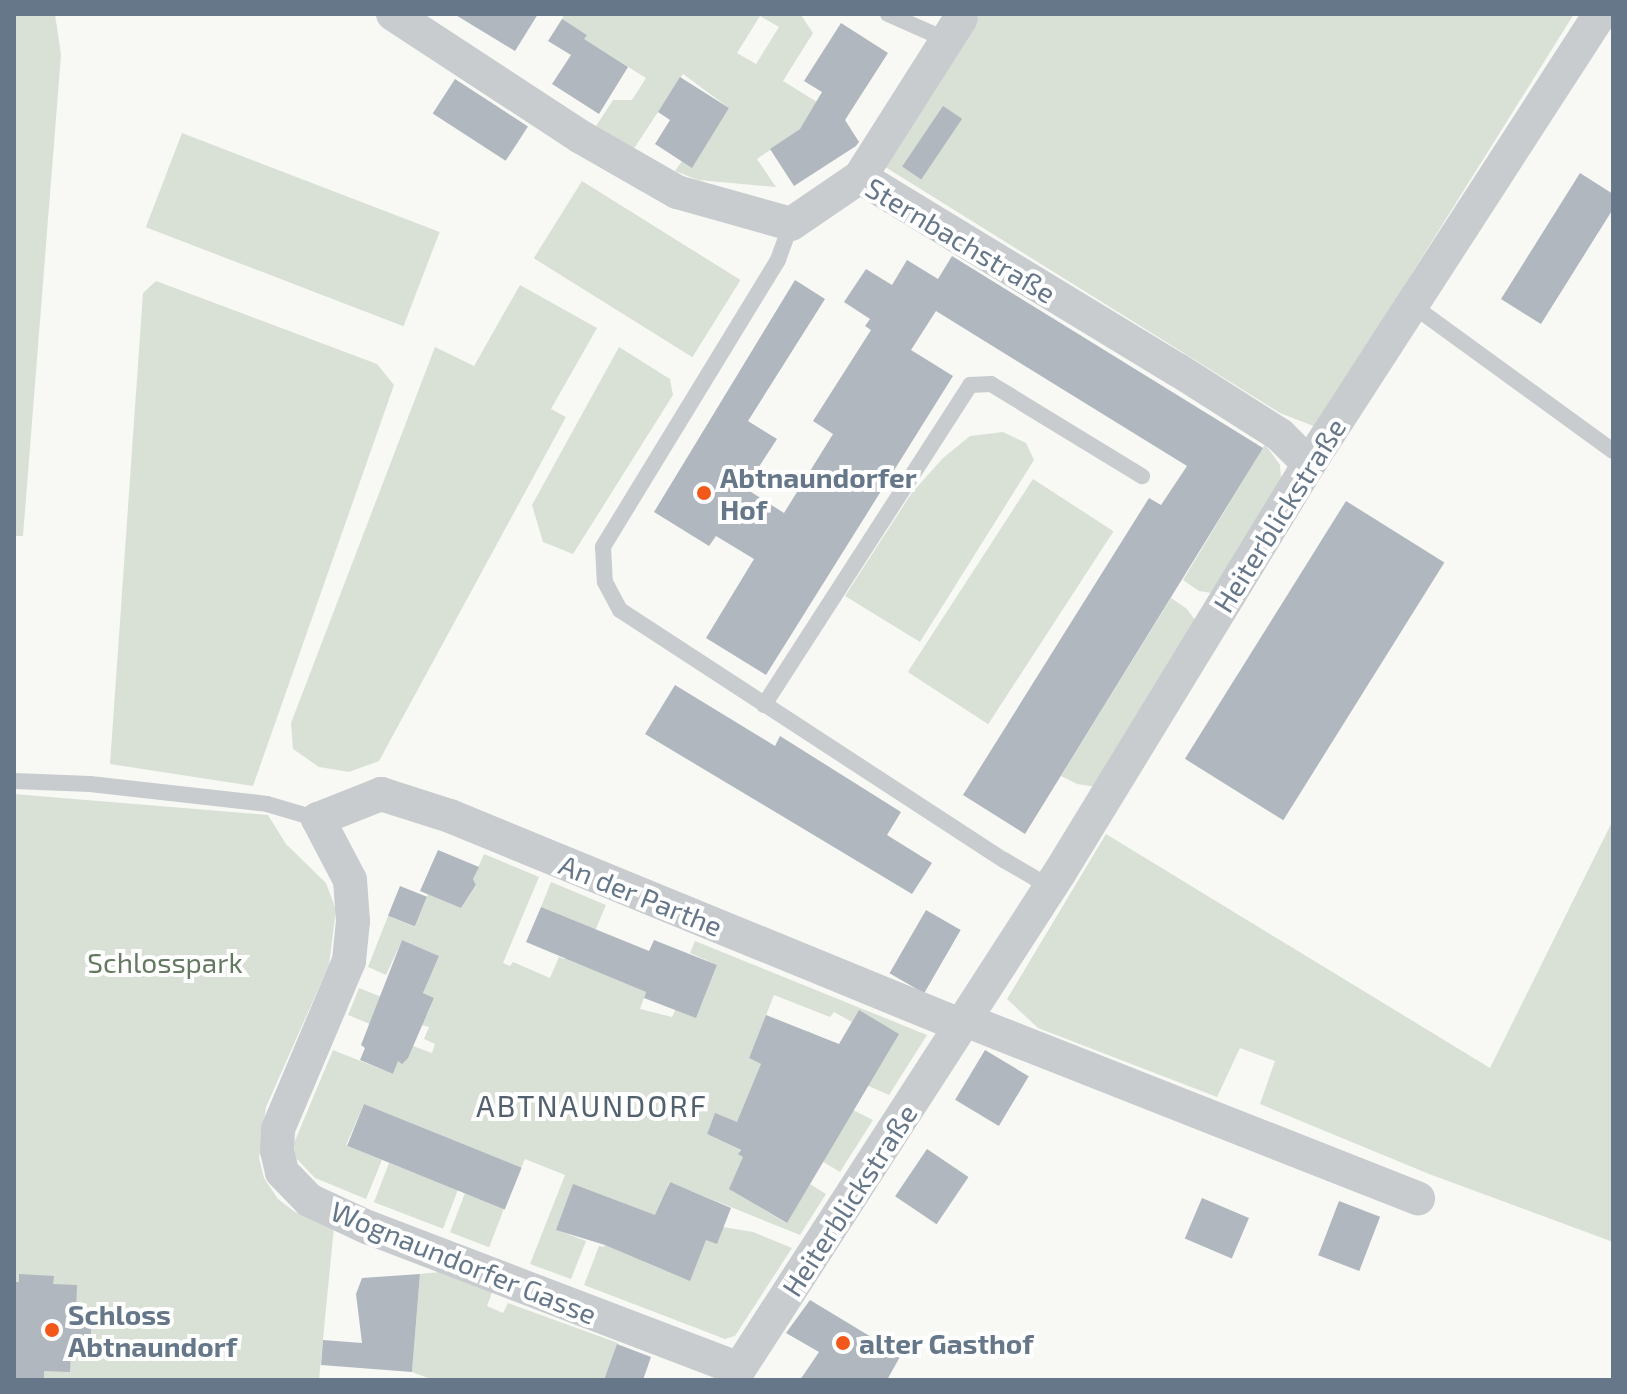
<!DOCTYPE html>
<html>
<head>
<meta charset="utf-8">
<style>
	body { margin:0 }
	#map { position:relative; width:1627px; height:1394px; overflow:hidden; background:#f8f9f5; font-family:"Exo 2",sans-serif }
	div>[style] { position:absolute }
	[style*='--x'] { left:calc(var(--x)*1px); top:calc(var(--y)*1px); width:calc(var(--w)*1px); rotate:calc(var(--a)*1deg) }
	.green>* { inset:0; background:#d9e1d6; transform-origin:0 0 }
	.building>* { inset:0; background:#b0b7be; transform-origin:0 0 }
	.service>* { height:16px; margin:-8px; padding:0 8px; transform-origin:8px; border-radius:8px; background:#c8cccf }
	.minor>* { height:34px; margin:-17px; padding:0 17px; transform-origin:17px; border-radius:17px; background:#c8cccf }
	.dots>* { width:22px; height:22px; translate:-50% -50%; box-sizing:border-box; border:4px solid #fff; border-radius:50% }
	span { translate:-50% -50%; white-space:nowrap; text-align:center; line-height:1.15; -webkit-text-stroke:8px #fff; paint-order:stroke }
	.street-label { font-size:28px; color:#657789 }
	.poi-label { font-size:28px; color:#657789; font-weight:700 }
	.left { translate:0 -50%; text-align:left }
	.park-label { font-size:28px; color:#647a60 }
	.neighbourhood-label { font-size:30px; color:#53616e; letter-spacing:2px }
	.frame { position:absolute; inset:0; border:16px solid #657789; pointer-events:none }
</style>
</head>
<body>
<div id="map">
	<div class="green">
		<div style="clip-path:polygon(14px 14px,55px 14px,61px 55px,23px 536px,14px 536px)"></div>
		<div style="clip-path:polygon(evenodd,564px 14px,801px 15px,813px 33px,783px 81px,817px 102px,811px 121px,757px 159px,776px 187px,698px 180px,675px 171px,682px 161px,692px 167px,729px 108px,683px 74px,633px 150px,596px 126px,613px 100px,632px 100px,646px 78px,598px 48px,582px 42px,586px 34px,562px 20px,564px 14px,760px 16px,779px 27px,756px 64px,737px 53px,760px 16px)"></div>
		<div style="clip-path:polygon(979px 14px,1574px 14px,1316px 427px,1280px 413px,882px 165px)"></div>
		<div style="left:182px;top:133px;width:276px;height:101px;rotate:21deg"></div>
		<div style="left:582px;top:181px;width:187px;height:91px;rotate:32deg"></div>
		<div style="clip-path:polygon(156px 281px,377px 364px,394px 385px,253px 786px,110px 764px,143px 293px)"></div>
		<div style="clip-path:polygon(520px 285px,597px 328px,551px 409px,566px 417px,379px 761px,349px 772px,319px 767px,293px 749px,291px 723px,435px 347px,474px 366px)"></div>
		<div style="clip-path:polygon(619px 347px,670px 379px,673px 395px,573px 554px,543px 542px,532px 505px)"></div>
		<div style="clip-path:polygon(1003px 432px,1026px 443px,1034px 460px,920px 642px,845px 596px,911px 494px,943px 458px,970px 436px)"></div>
		<div style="clip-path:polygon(1265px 444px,1280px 465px,1282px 492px,1217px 594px,1199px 591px,1183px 580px)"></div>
		<div style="left:1033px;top:479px;width:96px;height:230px;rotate:33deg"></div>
		<div style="clip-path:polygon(1171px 598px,1187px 609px,1198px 624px,1097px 787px,1077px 784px,1061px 776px)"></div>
		<div style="clip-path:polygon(14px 794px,268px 815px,286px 844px,326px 883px,336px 910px,329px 965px,266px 1107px,259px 1158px,264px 1178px,278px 1199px,295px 1212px,334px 1227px,319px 1380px,14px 1380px)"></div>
		<div style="clip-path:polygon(1613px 820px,1613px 1242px,1429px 1174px,1260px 1104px,1275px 1061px,1240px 1048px,1217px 1097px,1038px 1028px,1007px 999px,1106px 834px,1490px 1068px)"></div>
		<div style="clip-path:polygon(484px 854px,539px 877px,503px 963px,510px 966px,513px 962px,550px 978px,559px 957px,565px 959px,580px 924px,541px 907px,551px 882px,606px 905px,581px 964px,646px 992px,640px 1009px,672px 1017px,677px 1006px,699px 1010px,717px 965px,690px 953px,695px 941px,927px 1035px,889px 1095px,798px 1055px,808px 1031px,842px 1051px,859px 1010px,852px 1022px,834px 1012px,830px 1017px,774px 995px,749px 1058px,873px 1120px,840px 1172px,795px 1145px,715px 1114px,707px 1134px,740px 1150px,739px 1154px,758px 1164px,730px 1189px,786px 1223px,810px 1184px,826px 1194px,800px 1235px,669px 1182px,645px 1262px,689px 1280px,706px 1240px,723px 1227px,753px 1232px,792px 1248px,735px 1336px,725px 1339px,584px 1285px,599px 1246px,604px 1247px,621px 1203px,557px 1230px,586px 1241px,571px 1279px,530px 1264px,565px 1175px,525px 1159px,521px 1168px,364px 1104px,346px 1145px,382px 1160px,366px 1199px,315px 1178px,295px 1157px,294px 1143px,333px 1050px,393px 1074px,398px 1061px,402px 1063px,413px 1046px,432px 1053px,435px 1044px,424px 1039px,429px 1027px,418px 1024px,370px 1024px,348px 1015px,359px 988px,427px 1015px,434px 998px,423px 993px,439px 956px,402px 940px,386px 975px,368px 967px,388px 916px,415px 927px,428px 894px,461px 908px,476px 886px,473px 879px)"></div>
		<div style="left:389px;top:1163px;width:74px;height:42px;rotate:21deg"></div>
		<div style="left:465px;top:1193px;width:42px;height:42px;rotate:21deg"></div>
		<div style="clip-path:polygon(440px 1272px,493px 1290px,487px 1306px,503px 1313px,508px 1303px,618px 1343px,605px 1379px,607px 1380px,433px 1380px,412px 1372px,420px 1274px)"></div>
	</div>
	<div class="building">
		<div style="clip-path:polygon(454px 14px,538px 14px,515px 51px)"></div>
		<div style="clip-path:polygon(562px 19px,587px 35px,584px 39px,628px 67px,599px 114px,552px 84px,571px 55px,548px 41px)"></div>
		<div style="clip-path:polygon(841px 23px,888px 53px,845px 120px,859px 142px,856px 146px,794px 186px,770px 149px,800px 129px,822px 92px,804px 81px)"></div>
		<div style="clip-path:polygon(680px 77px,729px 108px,692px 168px,655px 144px,670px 120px,658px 112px)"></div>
		<div style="left:455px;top:79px;width:87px;height:41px;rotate:33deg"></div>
		<div style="left:943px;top:106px;width:23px;height:73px;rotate:34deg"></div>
		<div style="clip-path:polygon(1580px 173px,1613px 194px,1613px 209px,1541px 324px,1501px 299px)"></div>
		<div style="clip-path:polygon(952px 256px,1263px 448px,1025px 834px,963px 795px,1149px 498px,1161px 505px,1187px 466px,936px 311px,911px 350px,953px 376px,766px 675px,706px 638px,754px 559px,716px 536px,709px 546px,654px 512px,795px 280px,825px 299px,748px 421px,777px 439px,745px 488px,784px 513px,833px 434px,813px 421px,871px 330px,865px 326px,870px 319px,844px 302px,866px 269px,892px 285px,907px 260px,938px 279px)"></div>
		<div style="left:1346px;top:501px;width:116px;height:304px;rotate:32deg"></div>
		<div style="clip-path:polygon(675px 685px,775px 746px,780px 736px,901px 812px,887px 835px,932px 863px,912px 894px,645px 734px)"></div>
		<div style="clip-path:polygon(438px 850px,479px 867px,473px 879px,476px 885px,461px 908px,420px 891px)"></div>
		<div style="left:400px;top:886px;width:29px;height:32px;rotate:22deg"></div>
		<div style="clip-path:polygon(541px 907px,649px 951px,654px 940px,717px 965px,696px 1018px,644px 998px,646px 992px,526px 942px)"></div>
		<div style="left:926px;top:910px;width:40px;height:73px;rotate:30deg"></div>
		<div style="clip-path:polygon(402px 940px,439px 956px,423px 993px,434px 998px,408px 1058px,402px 1064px,398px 1061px,393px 1074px,360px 1060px,365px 1048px,361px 1045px)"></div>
		<div style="clip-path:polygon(859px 1010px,899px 1034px,787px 1223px,729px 1189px,743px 1157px,738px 1154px,741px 1150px,707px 1134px,715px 1113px,737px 1122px,761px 1064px,749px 1058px,766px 1015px,839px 1044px)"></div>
		<div style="left:985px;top:1050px;width:51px;height:58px;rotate:31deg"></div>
		<div style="left:364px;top:1104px;width:170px;height:45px;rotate:22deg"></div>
		<div style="left:927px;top:1149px;width:50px;height:57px;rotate:34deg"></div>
		<div style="clip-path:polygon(670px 1182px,731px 1208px,717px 1244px,706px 1240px,690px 1281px,605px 1245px,556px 1230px,573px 1184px,655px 1215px)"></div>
		<div style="left:1202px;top:1198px;width:51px;height:44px;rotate:23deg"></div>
		<div style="left:1339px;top:1201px;width:44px;height:58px;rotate:21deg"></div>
		<div style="clip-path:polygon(19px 1274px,54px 1276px,53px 1284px,77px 1285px,76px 1313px,92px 1313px,90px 1347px,71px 1347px,70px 1372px,44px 1371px,44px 1380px,14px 1380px,14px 1282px,19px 1282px)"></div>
		<div style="clip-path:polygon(420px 1274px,412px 1372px,321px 1365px,323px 1340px,362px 1343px,356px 1294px,362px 1278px)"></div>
		<div style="clip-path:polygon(810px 1300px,901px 1355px,887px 1380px,800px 1380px,819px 1352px,786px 1333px)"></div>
		<div style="clip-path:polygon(617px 1344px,651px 1357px,643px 1380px,604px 1380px)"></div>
	</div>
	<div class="service">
		<div style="--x:888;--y:14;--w:64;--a:23.8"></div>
		<div style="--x:791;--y:224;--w:38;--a:110"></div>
		<div style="--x:778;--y:260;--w:336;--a:121.4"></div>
		<div style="--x:603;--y:547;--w:35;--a:87"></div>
		<div style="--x:605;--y:582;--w:32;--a:62"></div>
		<div style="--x:620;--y:610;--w:458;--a:33.1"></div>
		<div style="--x:1004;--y:860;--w:53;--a:30.4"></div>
		<div style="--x:1412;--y:305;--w:248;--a:36"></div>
		<div style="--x:764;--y:705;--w:381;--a:-57.2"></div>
		<div style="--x:970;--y:385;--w:21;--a:-3"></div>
		<div style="--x:991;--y:384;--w:177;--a:31.4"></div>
		<div style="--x:14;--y:781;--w:76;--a:2.3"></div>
		<div style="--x:90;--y:784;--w:178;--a:6.4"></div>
		<div style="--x:267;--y:804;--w:53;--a:16.4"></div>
	</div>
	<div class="minor">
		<div style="--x:393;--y:14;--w:225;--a:33.2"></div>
		<div style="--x:581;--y:137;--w:111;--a:29.8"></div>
		<div style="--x:677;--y:192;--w:118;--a:15.7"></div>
		<div style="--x:791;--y:224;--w:83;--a:-34.3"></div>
		<div style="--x:860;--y:177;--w:372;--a:31.3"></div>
		<div style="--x:1178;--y:370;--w:121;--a:32.5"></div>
		<div style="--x:1280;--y:435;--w:41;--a:45"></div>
		<div style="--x:860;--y:177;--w:188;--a:-57.6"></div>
		<div style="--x:965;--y:1020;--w:487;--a:21.5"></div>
		<div style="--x:739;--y:1369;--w:396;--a:-159.1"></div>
		<div style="--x:369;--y:1228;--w:66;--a:-155"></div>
		<div style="--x:309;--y:1200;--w:39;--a:-134"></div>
		<div style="--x:282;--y:1172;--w:22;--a:-103"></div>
		<div style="--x:277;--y:1151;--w:22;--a:-87"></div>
		<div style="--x:278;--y:1129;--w:182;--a:-67.1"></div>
		<div style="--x:349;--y:961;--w:40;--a:-84.3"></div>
		<div style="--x:353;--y:921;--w:41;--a:-94.2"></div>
		<div style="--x:350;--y:880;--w:69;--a:-117.7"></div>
		<div style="--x:318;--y:819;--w:68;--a:-21.6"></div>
		<div style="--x:381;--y:794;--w:72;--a:17.7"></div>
		<div style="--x:450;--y:816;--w:553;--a:22.3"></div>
		<div style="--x:732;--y:1380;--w:605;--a:-57.15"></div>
		<div style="--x:1060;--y:872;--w:478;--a:-58.6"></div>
		<div style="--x:1309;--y:464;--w:536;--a:-57.11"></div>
	</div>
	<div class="dots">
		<div style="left:704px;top:493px;background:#f3581b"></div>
		<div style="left:52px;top:1330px;background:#f3581b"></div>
		<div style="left:843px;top:1343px;background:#f3581b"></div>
	</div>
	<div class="street-label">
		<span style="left:961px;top:240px;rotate:31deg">Sternbachstraße</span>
		<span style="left:1279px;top:515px;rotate:-58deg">Heiterblickstraße</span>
		<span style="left:641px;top:895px;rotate:22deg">An der Parthe</span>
		<span style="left:849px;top:1200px;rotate:-57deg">Heiterblickstraße</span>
		<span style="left:464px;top:1262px;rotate:22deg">Wognaundorfer Gasse</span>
	</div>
	<div class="poi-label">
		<span class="left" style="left:720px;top:493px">Abtnaundorfer<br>Hof</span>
		<span class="left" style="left:68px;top:1330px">Schloss<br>Abtnaundorf</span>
		<span class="left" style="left:859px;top:1343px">alter Gasthof</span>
	</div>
	<div class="park-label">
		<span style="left:165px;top:962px">Schlosspark</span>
	</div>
	<div class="neighbourhood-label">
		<span style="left:592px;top:1105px">ABTNAUNDORF</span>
	</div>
	<div class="frame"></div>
</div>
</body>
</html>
